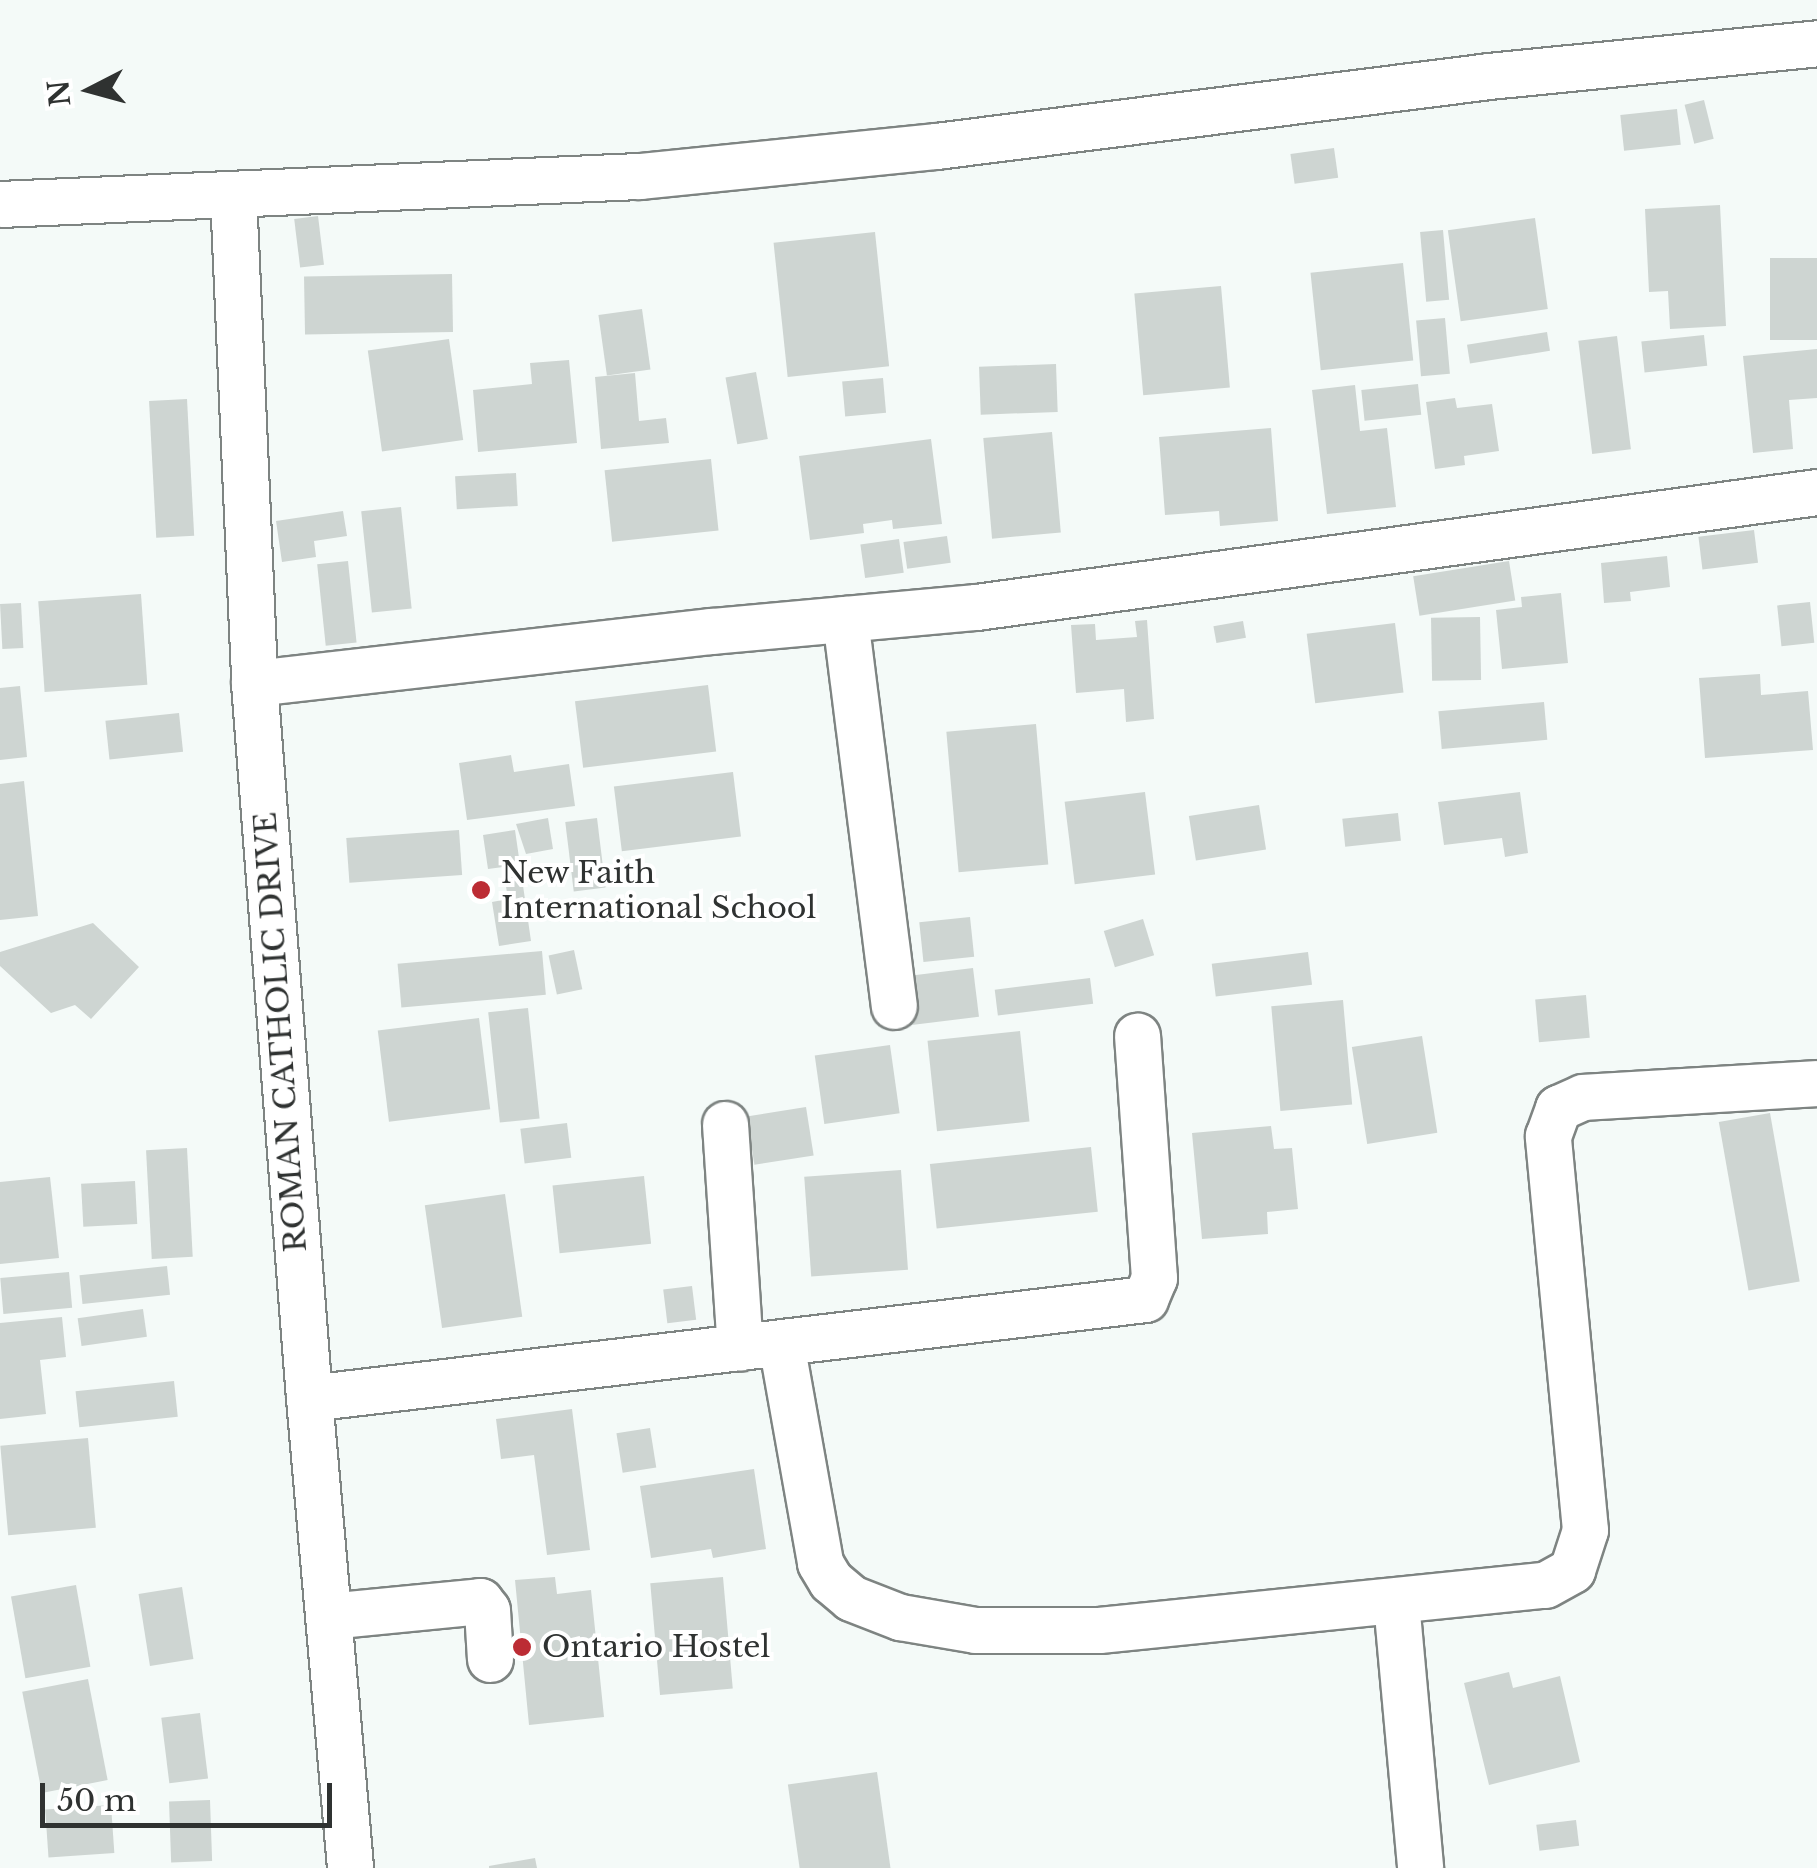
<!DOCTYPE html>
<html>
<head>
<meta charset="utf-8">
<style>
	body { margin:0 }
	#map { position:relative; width:1817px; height:1868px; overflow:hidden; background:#f4faf8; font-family:"Libre Baskerville",serif }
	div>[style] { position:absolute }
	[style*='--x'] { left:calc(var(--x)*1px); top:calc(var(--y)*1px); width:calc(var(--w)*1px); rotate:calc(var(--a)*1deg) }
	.building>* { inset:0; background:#ced5d2; transform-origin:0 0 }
	.roads { filter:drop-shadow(2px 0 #7e8482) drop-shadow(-2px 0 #7e8482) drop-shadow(0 2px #7e8482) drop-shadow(0 -2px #7e8482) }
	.minor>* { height:45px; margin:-22.5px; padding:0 22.5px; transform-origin:22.5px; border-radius:22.5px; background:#fff }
	.dots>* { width:28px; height:28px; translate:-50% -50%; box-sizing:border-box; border:5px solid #fff; border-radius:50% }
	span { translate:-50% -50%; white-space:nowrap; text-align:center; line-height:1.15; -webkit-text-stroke:8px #fff; paint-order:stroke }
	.poi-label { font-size:30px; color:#2f3231 }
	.left { translate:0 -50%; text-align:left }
	.street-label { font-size:30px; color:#2f3231 }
	.north { position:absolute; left:40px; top:40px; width:100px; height:100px; -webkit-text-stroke:8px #fff; paint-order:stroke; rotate:264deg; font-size:28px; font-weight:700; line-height:40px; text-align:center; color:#2f3231 }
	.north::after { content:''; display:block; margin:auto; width:35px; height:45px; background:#2f3231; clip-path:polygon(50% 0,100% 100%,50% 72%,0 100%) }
	.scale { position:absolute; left:40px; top:1783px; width:292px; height:45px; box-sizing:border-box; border:5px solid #2f3231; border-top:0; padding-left:12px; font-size:30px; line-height:35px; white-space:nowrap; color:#2f3231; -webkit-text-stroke:8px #fff; paint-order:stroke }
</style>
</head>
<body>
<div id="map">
	<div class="building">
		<div style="left:1704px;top:100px;width:40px;height:20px;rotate:76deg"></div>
		<div style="left:1677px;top:109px;width:36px;height:57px;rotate:84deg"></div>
		<div style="left:1334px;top:148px;width:30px;height:44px;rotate:82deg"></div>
		<div style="clip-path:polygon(1720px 205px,1726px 326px,1670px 329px,1668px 291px,1649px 292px,1645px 209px)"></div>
		<div style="left:318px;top:216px;width:49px;height:24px;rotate:83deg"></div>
		<div style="left:1535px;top:218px;width:92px;height:88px;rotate:82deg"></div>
		<div style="left:1443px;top:230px;width:70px;height:23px;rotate:85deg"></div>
		<div style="left:875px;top:232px;width:135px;height:102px;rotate:84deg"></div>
		<div style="left:1817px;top:258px;width:82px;height:47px;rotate:90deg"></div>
		<div style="left:1403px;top:263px;width:98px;height:93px;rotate:84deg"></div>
		<div style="left:452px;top:274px;width:58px;height:148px;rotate:89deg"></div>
		<div style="left:1221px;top:286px;width:102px;height:87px;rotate:85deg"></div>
		<div style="left:642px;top:309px;width:61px;height:44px;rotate:82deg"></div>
		<div style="left:1445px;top:318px;width:56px;height:29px;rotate:85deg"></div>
		<div style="left:1547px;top:332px;width:19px;height:81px;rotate:81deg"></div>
		<div style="left:1704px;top:335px;width:31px;height:63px;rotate:84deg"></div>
		<div style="left:1617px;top:336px;width:114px;height:39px;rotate:83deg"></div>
		<div style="left:449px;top:339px;width:102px;height:82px;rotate:82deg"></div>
		<div style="clip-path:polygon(1817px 349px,1817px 398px,1789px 400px,1793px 449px,1753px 453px,1743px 356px)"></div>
		<div style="clip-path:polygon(569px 360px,577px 443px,478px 452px,473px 390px,532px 384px,530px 363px)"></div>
		<div style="left:1056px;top:364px;width:48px;height:77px;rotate:88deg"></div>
		<div style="left:756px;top:372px;width:68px;height:31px;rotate:80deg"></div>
		<div style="clip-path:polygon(635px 373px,639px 421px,666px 418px,669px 443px,601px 449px,595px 377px)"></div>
		<div style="left:883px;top:378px;width:35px;height:41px;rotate:85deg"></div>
		<div style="left:1418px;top:384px;width:31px;height:57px;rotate:84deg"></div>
		<div style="clip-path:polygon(1355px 385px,1360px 431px,1387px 428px,1396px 507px,1327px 514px,1312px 390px)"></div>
		<div style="clip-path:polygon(1455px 398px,1457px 408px,1492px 404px,1499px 451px,1464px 456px,1465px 465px,1435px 469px,1426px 402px)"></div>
		<div style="left:187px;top:399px;width:137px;height:38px;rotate:87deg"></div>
		<div style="clip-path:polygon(1271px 428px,1278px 521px,1220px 526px,1219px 511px,1165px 515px,1159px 437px)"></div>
		<div style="left:1052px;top:432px;width:101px;height:69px;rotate:85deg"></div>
		<div style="clip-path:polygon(931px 439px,942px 524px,893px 529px,892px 520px,863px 524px,864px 533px,810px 540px,799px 456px)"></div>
		<div style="left:711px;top:459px;width:72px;height:107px;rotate:84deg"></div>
		<div style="left:516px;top:473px;width:33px;height:61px;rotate:87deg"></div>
		<div style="left:401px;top:507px;width:102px;height:40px;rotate:84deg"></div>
		<div style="clip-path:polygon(343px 511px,347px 536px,314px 541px,316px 557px,282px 562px,276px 521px)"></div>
		<div style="left:1754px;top:530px;width:33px;height:56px;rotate:83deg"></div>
		<div style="left:947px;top:536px;width:27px;height:44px;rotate:82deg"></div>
		<div style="left:899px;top:539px;width:34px;height:39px;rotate:82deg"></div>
		<div style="clip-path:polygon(1667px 556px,1670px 587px,1630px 592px,1631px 601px,1604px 603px,1601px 563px)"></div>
		<div style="left:348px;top:561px;width:82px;height:31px;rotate:84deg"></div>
		<div style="left:1509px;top:561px;width:40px;height:97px;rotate:81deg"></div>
		<div style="clip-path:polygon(1561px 593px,1568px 663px,1502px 669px,1496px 610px,1522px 607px,1521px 597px)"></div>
		<div style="left:141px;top:594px;width:91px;height:103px;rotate:86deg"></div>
		<div style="left:1810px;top:602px;width:41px;height:33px;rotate:84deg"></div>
		<div style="left:21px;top:603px;width:45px;height:21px;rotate:87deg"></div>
		<div style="left:1480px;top:617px;width:63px;height:49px;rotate:89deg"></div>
		<div style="clip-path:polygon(1147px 620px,1154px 719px,1126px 722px,1124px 689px,1076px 693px,1071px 625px,1095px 624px,1096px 640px,1137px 637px,1135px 621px)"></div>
		<div style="left:1243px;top:621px;width:17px;height:30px;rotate:80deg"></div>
		<div style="left:1395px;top:623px;width:70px;height:89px;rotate:83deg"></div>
		<div style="clip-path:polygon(1760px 674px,1761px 695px,1808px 691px,1813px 750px,1705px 758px,1699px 678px)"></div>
		<div style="left:708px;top:685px;width:67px;height:134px;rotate:83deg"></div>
		<div style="clip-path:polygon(20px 686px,27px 757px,0 760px,0 688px)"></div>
		<div style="left:1544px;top:702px;width:38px;height:106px;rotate:85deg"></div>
		<div style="left:179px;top:713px;width:39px;height:74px;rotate:84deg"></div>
		<div style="left:1036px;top:724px;width:141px;height:90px;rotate:85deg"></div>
		<div style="clip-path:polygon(511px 755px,514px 772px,569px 764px,575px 806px,467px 820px,459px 763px)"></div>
		<div style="left:733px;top:772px;width:65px;height:120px;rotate:83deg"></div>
		<div style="clip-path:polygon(24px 781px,38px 916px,0 920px,0 784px)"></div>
		<div style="left:1145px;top:792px;width:83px;height:81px;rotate:83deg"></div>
		<div style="clip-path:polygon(1520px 792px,1528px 853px,1505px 857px,1502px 838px,1444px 845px,1438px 802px)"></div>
		<div style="left:1259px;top:805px;width:45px;height:71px;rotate:81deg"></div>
		<div style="left:1398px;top:813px;width:28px;height:56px;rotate:84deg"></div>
		<div style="clip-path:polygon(548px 818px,553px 849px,526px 854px,516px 824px)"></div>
		<div style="left:597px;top:818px;width:70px;height:32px;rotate:83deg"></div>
		<div style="left:459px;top:830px;width:45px;height:113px;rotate:86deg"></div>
		<div style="clip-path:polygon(515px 830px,531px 941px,499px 946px,492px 902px,508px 899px,503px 867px,488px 869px,483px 835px)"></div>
		<div style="left:970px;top:917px;width:40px;height:51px;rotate:84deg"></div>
		<div style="left:1143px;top:919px;width:38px;height:41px;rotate:73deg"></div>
		<div style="clip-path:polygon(93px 923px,139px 967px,91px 1019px,75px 1005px,51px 1013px,0 966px,0 952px)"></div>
		<div style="left:574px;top:950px;width:40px;height:26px;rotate:78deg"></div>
		<div style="left:542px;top:951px;width:44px;height:145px;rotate:85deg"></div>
		<div style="left:1308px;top:952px;width:33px;height:97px;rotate:83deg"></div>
		<div style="left:973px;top:968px;width:49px;height:78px;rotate:83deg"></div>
		<div style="left:1090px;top:978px;width:26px;height:96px;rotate:83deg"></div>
		<div style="left:1586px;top:995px;width:43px;height:51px;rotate:85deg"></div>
		<div style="left:1343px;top:1000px;width:105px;height:72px;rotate:85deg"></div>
		<div style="left:528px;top:1008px;width:111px;height:40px;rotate:84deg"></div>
		<div style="left:479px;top:1018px;width:92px;height:102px;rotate:83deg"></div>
		<div style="left:1020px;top:1031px;width:91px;height:93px;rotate:84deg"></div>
		<div style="left:1422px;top:1036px;width:98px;height:71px;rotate:81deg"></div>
		<div style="left:890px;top:1045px;width:69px;height:76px;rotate:82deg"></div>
		<div style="left:806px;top:1107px;width:49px;height:60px;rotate:81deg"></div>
		<div style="left:1770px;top:1113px;width:171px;height:52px;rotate:80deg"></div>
		<div style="left:567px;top:1123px;width:35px;height:47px;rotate:83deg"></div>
		<div style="clip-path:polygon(1271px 1126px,1274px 1149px,1292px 1148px,1298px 1209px,1267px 1212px,1268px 1234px,1202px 1239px,1192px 1133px)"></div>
		<div style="left:1091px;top:1147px;width:65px;height:162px;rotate:84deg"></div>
		<div style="left:187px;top:1148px;width:109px;height:41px;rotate:87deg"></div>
		<div style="left:901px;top:1170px;width:100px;height:97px;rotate:86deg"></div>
		<div style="left:644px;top:1176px;width:68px;height:92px;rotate:84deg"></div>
		<div style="clip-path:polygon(50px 1177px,59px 1258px,0 1264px,0 1182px)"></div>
		<div style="left:135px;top:1181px;width:43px;height:54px;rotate:87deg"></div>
		<div style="left:505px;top:1194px;width:124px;height:81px;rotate:82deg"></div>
		<div style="left:167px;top:1266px;width:29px;height:88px;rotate:84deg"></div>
		<div style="left:69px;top:1272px;width:36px;height:69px;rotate:85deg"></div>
		<div style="left:692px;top:1286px;width:34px;height:29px;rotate:83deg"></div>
		<div style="left:143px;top:1309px;width:28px;height:66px;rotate:82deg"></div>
		<div style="clip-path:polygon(62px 1317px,66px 1357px,40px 1360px,46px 1414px,0 1419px,0 1323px)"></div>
		<div style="left:174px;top:1381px;width:36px;height:99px;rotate:84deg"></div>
		<div style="clip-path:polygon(572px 1409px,590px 1550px,547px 1555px,534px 1455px,501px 1459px,496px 1419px)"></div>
		<div style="left:650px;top:1428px;width:40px;height:34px;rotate:81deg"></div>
		<div style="left:88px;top:1438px;width:90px;height:88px;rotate:85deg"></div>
		<div style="clip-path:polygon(754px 1469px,766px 1549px,713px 1558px,711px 1549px,651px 1558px,640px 1486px)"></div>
		<div style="clip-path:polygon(555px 1577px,557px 1594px,591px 1590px,604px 1717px,529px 1725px,515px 1580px)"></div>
		<div style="left:723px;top:1577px;width:112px;height:73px;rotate:85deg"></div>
		<div style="left:76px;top:1585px;width:83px;height:66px;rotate:80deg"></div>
		<div style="left:182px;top:1587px;width:73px;height:44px;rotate:81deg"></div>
		<div style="clip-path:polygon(1509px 1672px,1513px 1688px,1560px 1676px,1580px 1762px,1489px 1785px,1464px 1683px)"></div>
		<div style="left:88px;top:1679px;width:103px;height:67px;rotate:79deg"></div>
		<div style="left:200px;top:1713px;width:66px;height:39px;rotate:83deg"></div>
		<div style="left:877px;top:1772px;width:97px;height:90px;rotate:82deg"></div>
		<div style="left:210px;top:1800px;width:61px;height:41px;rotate:88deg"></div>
		<div style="left:111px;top:1805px;width:48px;height:66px;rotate:86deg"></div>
		<div style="left:1576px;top:1820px;width:26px;height:40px;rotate:83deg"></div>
		<div style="clip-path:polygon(535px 1858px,537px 1868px,489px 1868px,489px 1866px)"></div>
	</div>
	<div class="roads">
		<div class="minor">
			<div style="--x:233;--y:194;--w:489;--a:87.5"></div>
			<div style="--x:254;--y:683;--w:717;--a:85.6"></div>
			<div style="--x:309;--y:1398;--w:472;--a:85"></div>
			<div style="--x:0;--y:204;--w:640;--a:-2.51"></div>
			<div style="--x:639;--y:176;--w:299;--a:-5.8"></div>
			<div style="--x:936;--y:146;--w:557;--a:-7.21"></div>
			<div style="--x:1489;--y:76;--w:330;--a:-5.7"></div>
			<div style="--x:845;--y:619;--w:390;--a:82.8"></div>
			<div style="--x:254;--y:683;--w:460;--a:-6.5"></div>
			<div style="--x:711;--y:631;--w:266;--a:-5.2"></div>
			<div style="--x:976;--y:607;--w:849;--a:-7.79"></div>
			<div style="--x:725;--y:1124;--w:224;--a:86.2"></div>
			<div style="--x:781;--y:1343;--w:223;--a:79.9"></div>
			<div style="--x:820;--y:1563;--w:21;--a:59"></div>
			<div style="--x:831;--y:1581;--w:26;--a:40"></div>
			<div style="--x:851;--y:1598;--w:53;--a:21.2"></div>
			<div style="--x:900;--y:1617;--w:76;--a:9.8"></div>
			<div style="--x:975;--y:1630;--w:124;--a:0"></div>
			<div style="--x:1099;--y:1630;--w:448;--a:-5.8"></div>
			<div style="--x:1545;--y:1585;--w:31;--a:-29"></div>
			<div style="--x:1572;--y:1570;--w:42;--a:-72"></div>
			<div style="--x:1585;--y:1530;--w:396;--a:-95.4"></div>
			<div style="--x:1548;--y:1136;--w:30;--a:-70"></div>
			<div style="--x:1558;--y:1108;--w:27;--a:-24"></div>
			<div style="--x:1583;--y:1097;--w:234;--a:-3.4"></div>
			<div style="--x:309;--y:1398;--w:842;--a:-6.75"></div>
			<div style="--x:1145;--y:1299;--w:23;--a:-67"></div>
			<div style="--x:1154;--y:1278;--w:243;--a:-94"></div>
			<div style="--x:1396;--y:1602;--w:267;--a:84.8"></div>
			<div style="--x:328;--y:1616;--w:153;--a:-5.6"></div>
			<div style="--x:480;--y:1601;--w:11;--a:52"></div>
			<div style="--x:487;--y:1610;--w:49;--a:86.5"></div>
		</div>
	</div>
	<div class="dots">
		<div style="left:481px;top:890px;background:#bc2c34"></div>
		<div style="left:522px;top:1647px;background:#bc2c34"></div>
	</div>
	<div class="poi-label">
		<span class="left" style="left:501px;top:890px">New Faith<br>International School</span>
		<span class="left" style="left:542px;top:1647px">Ontario Hostel</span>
	</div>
	<div class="street-label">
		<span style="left:281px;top:1032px;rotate:-94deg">ROMAN CATHOLIC DRIVE</span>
	</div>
	<div class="north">N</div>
	<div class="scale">50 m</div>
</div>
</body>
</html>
